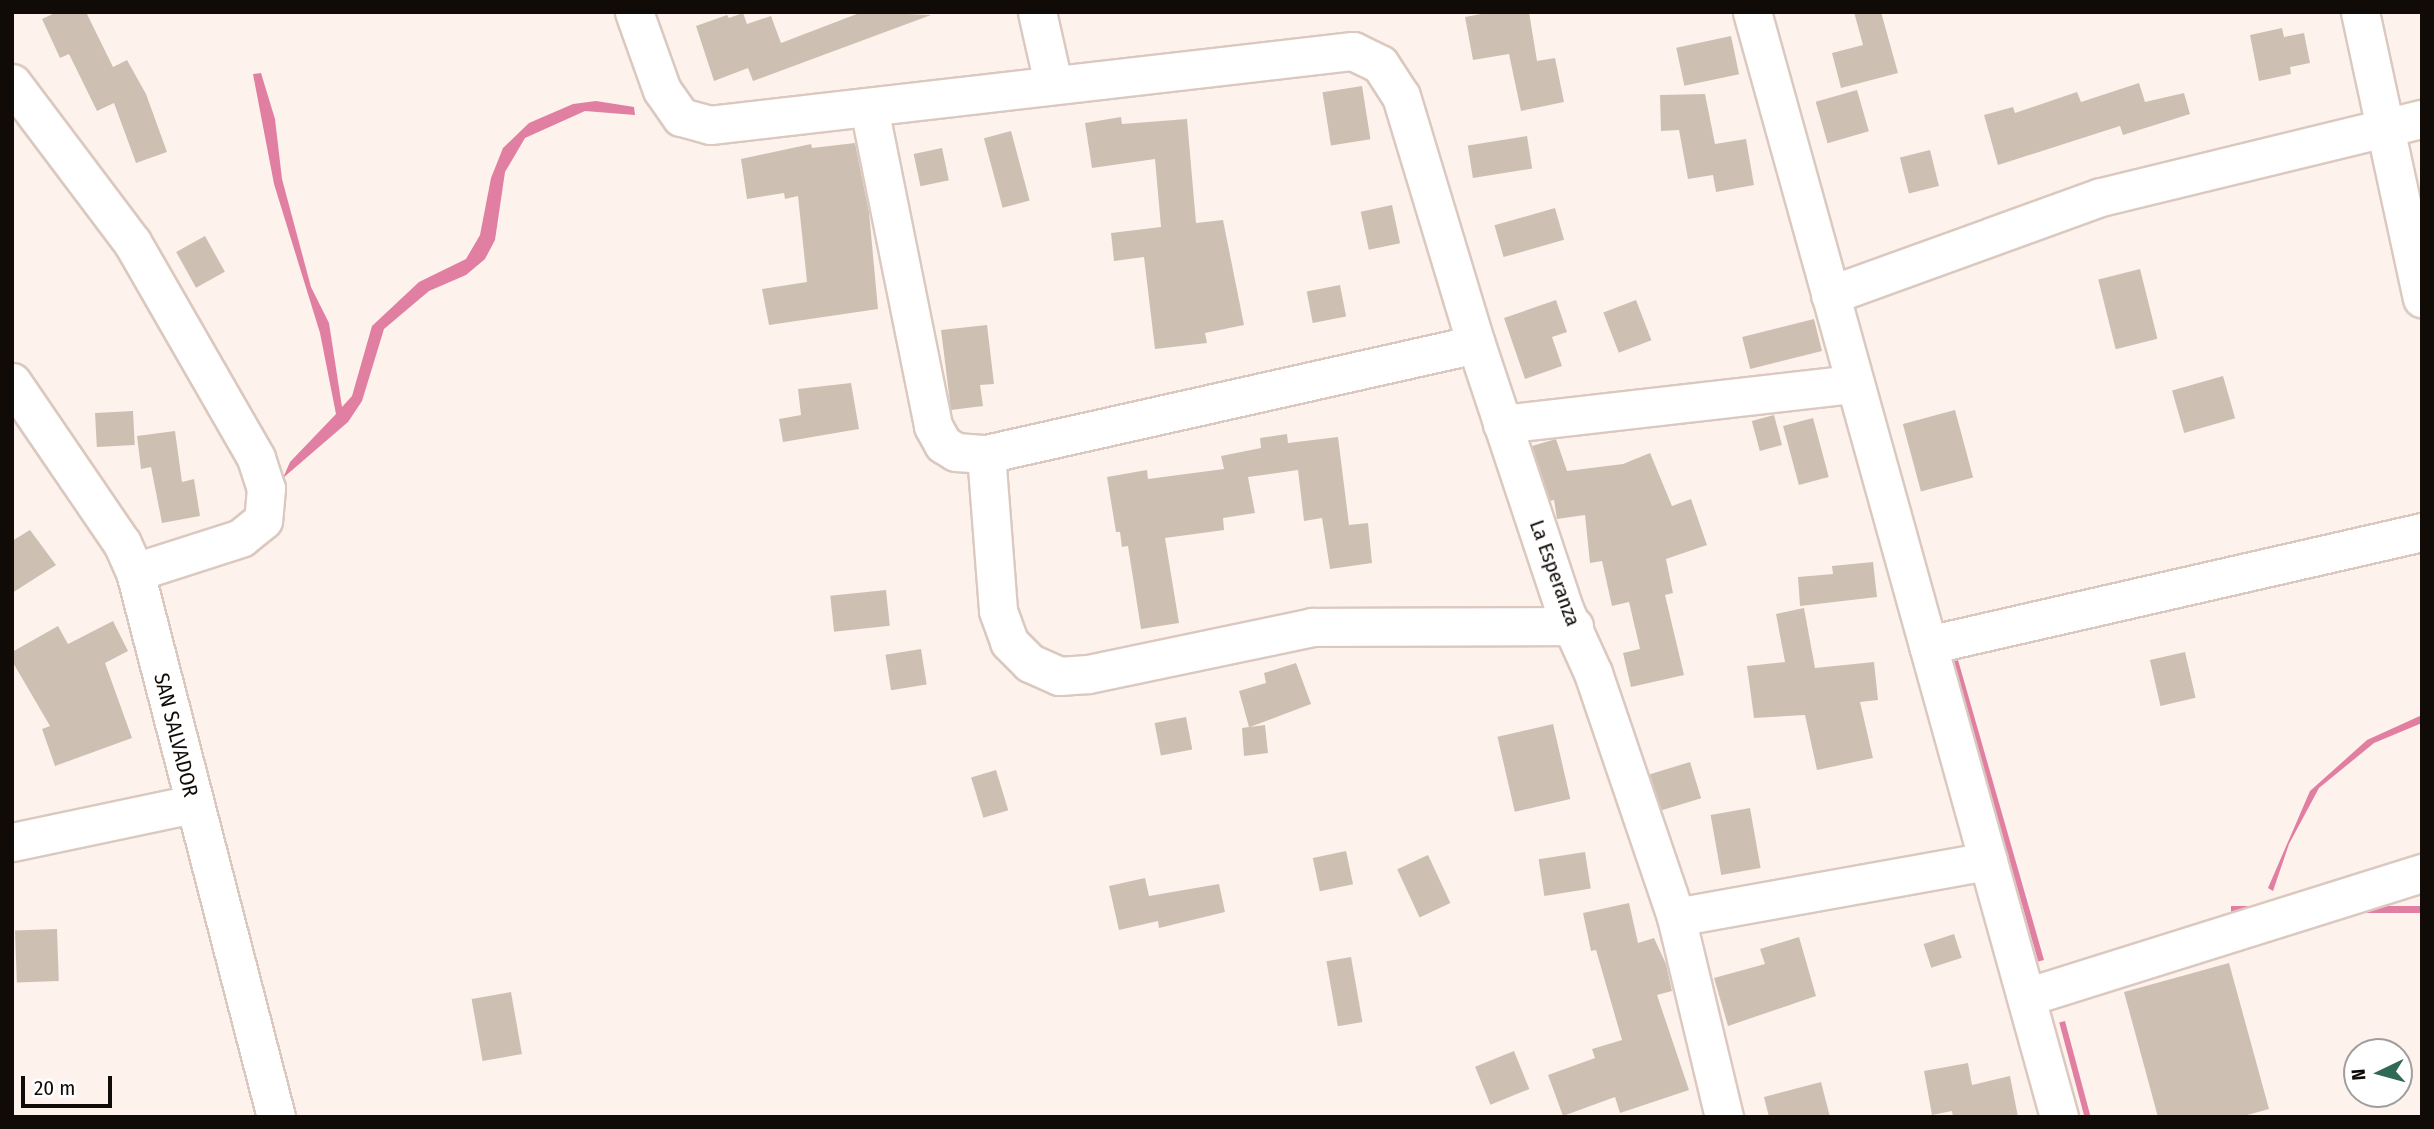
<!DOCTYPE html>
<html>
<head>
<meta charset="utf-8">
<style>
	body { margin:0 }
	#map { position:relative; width:2434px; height:1129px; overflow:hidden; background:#fef2ed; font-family:"Fira Sans Condensed",sans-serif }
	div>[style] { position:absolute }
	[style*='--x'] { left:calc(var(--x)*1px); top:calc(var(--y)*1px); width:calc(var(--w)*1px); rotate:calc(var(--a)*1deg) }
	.water>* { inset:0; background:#e17fa2; transform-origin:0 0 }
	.building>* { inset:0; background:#cdc0b2; transform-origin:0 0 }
	.roads { filter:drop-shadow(2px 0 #dbc9c0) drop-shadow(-2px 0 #dbc9c0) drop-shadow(0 2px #dbc9c0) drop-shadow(0 -2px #dbc9c0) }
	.minor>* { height:37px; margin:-18.5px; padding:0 18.5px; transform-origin:18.5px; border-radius:18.5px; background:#fff }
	span { translate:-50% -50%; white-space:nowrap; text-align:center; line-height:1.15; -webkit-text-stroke:6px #fff; paint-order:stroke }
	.street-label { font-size:21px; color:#110b08 }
	.frame { position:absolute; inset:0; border:14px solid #110b08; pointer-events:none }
	.north { position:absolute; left:2343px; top:1038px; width:70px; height:70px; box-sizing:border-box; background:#fff; border:2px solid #a09d9c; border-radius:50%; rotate:265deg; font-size:19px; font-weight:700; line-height:28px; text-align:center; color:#110b08 }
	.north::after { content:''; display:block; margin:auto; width:24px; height:32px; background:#306a54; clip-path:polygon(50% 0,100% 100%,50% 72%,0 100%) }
	.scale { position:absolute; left:21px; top:1076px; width:91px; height:32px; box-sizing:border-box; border:4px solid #110b08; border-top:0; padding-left:9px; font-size:21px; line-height:24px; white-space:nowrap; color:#110b08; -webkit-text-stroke:5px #fff; paint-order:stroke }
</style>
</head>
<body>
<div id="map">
	<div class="water">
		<div style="clip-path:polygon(261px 73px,275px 119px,282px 179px,311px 287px,329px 323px,342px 407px,352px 396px,372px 326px,419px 282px,466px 259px,480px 235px,491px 178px,503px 148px,529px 123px,573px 104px,596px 101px,634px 107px,635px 115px,585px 111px,525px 138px,505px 172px,495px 240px,485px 259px,466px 275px,429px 291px,384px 329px,362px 401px,348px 422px,283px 478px,290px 462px,336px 414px,320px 333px,274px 184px,253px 74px)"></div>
		<div style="left:1958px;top:660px;width:312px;height:6px;rotate:74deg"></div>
		<div style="clip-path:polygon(2422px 715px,2422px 723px,2374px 743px,2319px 788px,2289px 844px,2273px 891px,2268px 888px,2310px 791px,2367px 740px)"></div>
		<div style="left:2422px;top:906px;width:7px;height:191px;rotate:90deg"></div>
		<div style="left:2065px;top:1021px;width:99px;height:6px;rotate:75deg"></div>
	</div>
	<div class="building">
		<div style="clip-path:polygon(57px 12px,86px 12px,113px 67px,127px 60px,146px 94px,167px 152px,136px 163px,114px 103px,97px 111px,69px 54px,60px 58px,42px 19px)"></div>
		<div style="clip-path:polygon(862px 12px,931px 15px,753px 81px,748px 68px,714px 81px,696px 26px,727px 15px,729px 18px,743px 13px,747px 24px,771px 16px,781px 43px)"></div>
		<div style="clip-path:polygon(1492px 12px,1529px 12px,1537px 61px,1555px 58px,1564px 102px,1521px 111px,1509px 54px,1473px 60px,1465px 17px)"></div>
		<div style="clip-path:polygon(1854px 12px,1881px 12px,1898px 73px,1841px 88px,1832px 53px,1863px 45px)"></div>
		<div style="clip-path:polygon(2282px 28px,2284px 37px,2304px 33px,2310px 63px,2290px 67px,2291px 74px,2259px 81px,2250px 35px)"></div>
		<div style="left:1731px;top:36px;width:39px;height:56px;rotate:78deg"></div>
		<div style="clip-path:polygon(2139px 83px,2145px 102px,2184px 93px,2190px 114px,2123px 135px,2120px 126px,1998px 165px,1984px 115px,2013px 107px,2015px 113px,2077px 92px,2081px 102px)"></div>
		<div style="left:1362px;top:86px;width:54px;height:40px;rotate:81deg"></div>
		<div style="left:1857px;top:90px;width:43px;height:43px;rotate:74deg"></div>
		<div style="clip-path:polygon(1705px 94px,1715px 144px,1746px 139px,1754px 185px,1716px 192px,1713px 175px,1688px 179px,1679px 130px,1661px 131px,1660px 95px)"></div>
		<div style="clip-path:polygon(1121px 117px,1122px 124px,1187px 119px,1196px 223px,1223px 220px,1244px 325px,1205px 333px,1207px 343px,1155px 349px,1144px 257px,1114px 261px,1111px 233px,1161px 227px,1155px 159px,1092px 168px,1085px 123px)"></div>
		<div style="left:1011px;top:131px;width:72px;height:28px;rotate:75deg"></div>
		<div style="left:1527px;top:136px;width:33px;height:60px;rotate:81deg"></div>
		<div style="clip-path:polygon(855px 143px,869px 212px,878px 309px,769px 325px,762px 289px,807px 282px,798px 196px,785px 199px,784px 193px,747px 199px,741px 159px,811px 144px,812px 148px)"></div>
		<div style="left:942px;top:148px;width:33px;height:29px;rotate:78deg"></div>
		<div style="left:1930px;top:150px;width:37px;height:31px;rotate:76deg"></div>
		<div style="left:1392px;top:205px;width:39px;height:32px;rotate:78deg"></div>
		<div style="left:1555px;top:208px;width:33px;height:63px;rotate:74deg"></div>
		<div style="left:205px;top:236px;width:41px;height:33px;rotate:61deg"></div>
		<div style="left:2140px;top:269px;width:72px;height:43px;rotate:76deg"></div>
		<div style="left:1340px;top:285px;width:32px;height:34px;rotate:79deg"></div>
		<div style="clip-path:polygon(1556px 300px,1567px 332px,1552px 337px,1562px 366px,1525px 379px,1504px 318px)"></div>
		<div style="left:1636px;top:300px;width:43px;height:35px;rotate:69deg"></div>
		<div style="left:1814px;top:319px;width:33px;height:74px;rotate:76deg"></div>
		<div style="clip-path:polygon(987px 325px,994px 384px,980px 385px,983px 406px,951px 410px,941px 330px)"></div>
		<div style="left:2223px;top:376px;width:44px;height:53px;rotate:74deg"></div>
		<div style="clip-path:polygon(851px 383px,859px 429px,783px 442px,779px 419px,801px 415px,798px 389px)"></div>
		<div style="left:1955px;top:410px;width:70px;height:54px;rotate:75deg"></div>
		<div style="left:133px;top:411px;width:34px;height:38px;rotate:87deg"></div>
		<div style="left:1774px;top:415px;width:31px;height:23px;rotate:75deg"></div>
		<div style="left:1813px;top:418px;width:61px;height:31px;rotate:75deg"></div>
		<div style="clip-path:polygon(175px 431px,182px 482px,194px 479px,200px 516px,162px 523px,151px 467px,141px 469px,137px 436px)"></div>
		<div style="clip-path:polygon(1287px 434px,1288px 443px,1338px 437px,1349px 525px,1368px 523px,1372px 563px,1330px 569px,1322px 518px,1304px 521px,1298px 470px,1248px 477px,1255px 513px,1223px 518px,1224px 530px,1165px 538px,1179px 623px,1141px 629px,1128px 546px,1122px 547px,1120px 532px,1116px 532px,1107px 477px,1147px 470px,1148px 479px,1224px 469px,1221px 456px,1261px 448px,1260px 438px)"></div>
		<div style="clip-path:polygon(1556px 439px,1567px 471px,1623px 464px,1650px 453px,1672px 506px,1691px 499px,1707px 545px,1666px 559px,1673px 593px,1665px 595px,1684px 675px,1631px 687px,1623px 653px,1640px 649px,1629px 602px,1612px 606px,1602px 561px,1590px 563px,1585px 515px,1557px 519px,1554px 500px,1550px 501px,1532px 446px)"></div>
		<div style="clip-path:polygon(30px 530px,56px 565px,12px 593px,12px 541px)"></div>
		<div style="clip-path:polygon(1873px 562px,1877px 597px,1800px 606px,1798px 577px,1833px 574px,1832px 566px)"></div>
		<div style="left:886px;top:590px;width:36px;height:56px;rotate:84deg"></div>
		<div style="clip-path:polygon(1804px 608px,1815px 668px,1874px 662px,1878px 700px,1860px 702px,1873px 758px,1817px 770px,1805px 715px,1754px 718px,1747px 666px,1785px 662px,1776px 614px)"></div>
		<div style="clip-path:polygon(113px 621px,128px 651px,105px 663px,132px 738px,55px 766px,42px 729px,50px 726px,12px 661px,12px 652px,58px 626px,68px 644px)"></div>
		<div style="left:921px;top:649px;width:36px;height:36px;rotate:81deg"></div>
		<div style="left:2185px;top:652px;width:47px;height:36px;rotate:77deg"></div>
		<div style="clip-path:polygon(1296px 663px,1311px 704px,1250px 727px,1265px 725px,1268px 753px,1244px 756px,1242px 728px,1249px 727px,1239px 691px,1266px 683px,1264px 673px)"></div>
		<div style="left:1186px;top:717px;width:33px;height:32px;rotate:79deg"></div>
		<div style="left:1553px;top:724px;width:77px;height:57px;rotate:77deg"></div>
		<div style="left:1690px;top:762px;width:38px;height:42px;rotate:73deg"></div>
		<div style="left:996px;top:770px;width:42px;height:26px;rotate:73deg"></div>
		<div style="left:1750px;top:808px;width:61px;height:40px;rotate:80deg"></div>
		<div style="left:1346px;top:851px;width:34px;height:34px;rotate:78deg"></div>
		<div style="left:1585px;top:852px;width:37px;height:47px;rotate:81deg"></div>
		<div style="left:1428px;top:855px;width:53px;height:34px;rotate:65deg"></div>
		<div style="clip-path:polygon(1145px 878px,1149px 896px,1219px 884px,1225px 912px,1159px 928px,1158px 921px,1119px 930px,1109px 886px)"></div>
		<div style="clip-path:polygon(1629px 903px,1638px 943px,1654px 938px,1666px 964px,1672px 991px,1657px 995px,1689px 1090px,1620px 1113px,1615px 1097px,1563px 1116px,1548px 1075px,1595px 1058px,1592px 1049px,1622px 1040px,1596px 950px,1591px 951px,1583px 913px)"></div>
		<div style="left:57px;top:929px;width:52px;height:42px;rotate:88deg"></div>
		<div style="left:1954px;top:934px;width:25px;height:32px;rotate:72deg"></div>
		<div style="clip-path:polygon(1799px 937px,1816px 996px,1728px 1026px,1714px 978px,1765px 964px,1760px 949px)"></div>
		<div style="left:1351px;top:957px;width:66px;height:25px;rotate:80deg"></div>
		<div style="clip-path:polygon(2229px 963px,2269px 1109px,2240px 1117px,2158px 1117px,2124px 992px)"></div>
		<div style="left:511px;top:992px;width:63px;height:40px;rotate:80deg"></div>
		<div style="left:1514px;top:1051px;width:41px;height:42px;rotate:68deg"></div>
		<div style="clip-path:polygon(1968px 1063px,1972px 1085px,2010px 1076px,2018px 1117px,1953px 1117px,1952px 1111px,1932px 1115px,1924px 1071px)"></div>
		<div style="clip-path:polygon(1821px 1082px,1830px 1117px,1769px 1117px,1764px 1097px)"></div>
	</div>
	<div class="roads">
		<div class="minor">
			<div style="--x:634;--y:12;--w:83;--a:70.3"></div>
			<div style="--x:662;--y:90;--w:33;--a:55"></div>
			<div style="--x:681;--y:117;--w:30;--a:15"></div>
			<div style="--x:710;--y:125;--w:647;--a:-6.57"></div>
			<div style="--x:1353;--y:51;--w:30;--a:26"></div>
			<div style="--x:1380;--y:64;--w:38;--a:57"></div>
			<div style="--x:1401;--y:96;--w:259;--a:73.2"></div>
			<div style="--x:1476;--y:344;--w:279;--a:71.6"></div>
			<div style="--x:1564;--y:609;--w:70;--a:65.6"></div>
			<div style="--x:1593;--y:673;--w:258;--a:71.2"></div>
			<div style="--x:1676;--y:917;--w:206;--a:76.5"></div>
			<div style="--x:1037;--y:12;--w:73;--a:77.3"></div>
			<div style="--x:1752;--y:12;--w:1147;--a:74.47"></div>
			<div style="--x:2360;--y:12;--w:293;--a:77.8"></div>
			<div style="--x:12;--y:83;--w:199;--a:53"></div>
			<div style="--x:132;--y:242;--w:249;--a:60.1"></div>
			<div style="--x:256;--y:458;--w:32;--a:72"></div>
			<div style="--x:266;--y:488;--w:32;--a:95"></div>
			<div style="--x:263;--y:520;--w:28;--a:141"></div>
			<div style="--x:241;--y:538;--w:111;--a:162.2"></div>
			<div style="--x:869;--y:108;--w:324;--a:78.6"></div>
			<div style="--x:933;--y:426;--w:21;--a:61"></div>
			<div style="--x:943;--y:444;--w:15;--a:32"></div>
			<div style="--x:956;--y:452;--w:30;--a:4"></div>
			<div style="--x:986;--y:454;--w:157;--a:85.6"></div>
			<div style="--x:998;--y:611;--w:33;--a:70"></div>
			<div style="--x:1009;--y:642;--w:30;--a:45"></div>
			<div style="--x:1030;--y:663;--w:32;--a:24"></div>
			<div style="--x:1059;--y:676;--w:29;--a:-4"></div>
			<div style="--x:1088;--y:674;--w:229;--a:-11.8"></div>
			<div style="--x:1312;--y:627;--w:262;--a:-0.2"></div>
			<div style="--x:1830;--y:295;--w:288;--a:-19.9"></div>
			<div style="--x:2101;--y:197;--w:330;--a:-13.7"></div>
			<div style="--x:12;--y:382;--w:195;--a:55.7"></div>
			<div style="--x:122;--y:543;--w:32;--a:66"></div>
			<div style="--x:135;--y:572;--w:563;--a:75.49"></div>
			<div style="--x:1502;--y:424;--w:355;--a:-6.5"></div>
			<div style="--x:986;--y:454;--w:502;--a:-12.65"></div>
			<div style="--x:1928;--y:645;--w:507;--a:-12.88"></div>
			<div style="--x:12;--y:842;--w:185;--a:-11.9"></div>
			<div style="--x:1676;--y:917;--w:317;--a:-10.2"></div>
			<div style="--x:2026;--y:997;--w:415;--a:-17.4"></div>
		</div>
	</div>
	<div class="street-label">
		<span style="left:1555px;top:573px;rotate:70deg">La Esperanza</span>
		<span style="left:176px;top:735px;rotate:76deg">SAN SALVADOR</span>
	</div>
	<div class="frame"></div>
	<div class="north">N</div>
	<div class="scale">20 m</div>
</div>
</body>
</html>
